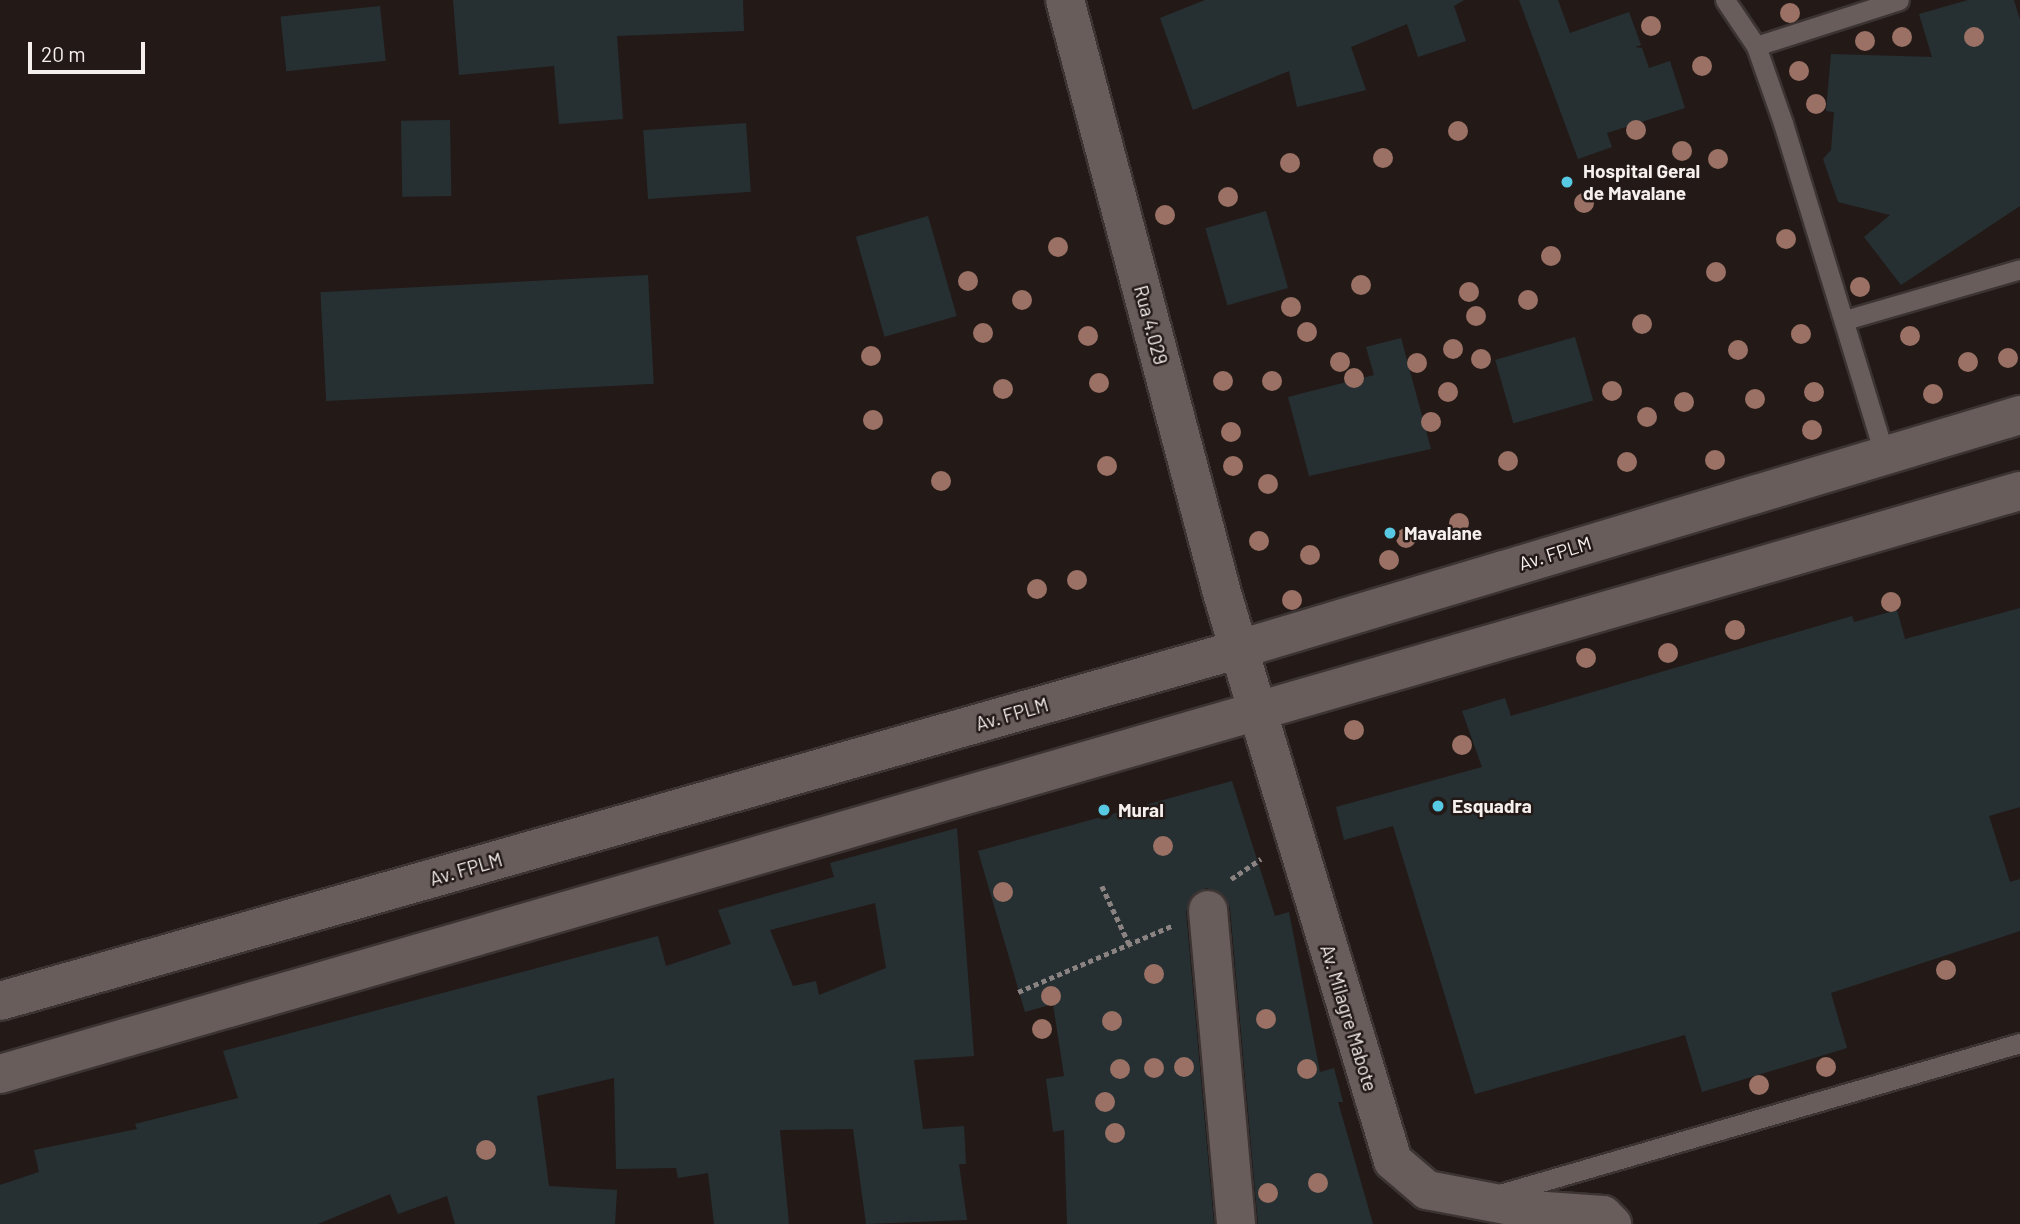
<!DOCTYPE html>
<html>
<head>
<meta charset="utf-8">
<style>
	body { margin:0 }
	#map { position:relative; width:2020px; height:1224px; overflow:hidden; background:#231a18; font-family:Barlow,sans-serif }
	div>[style] { position:absolute }
	[style*='--x'] { left:calc(var(--x)*1px); top:calc(var(--y)*1px); width:calc(var(--w)*1px); rotate:calc(var(--a)*1deg) }
	.building>* { inset:0; background:#263033; transform-origin:0 0 }
	.path>* { height:4.5px; margin-top:-2.25px; transform-origin:0; background:repeating-linear-gradient(90deg,#8b8381 0 5px,transparent 0 8.5px) }
	.roads { filter:drop-shadow(2px 0 #3b3433) drop-shadow(-2px 0 #3b3433) drop-shadow(0 2px #3b3433) drop-shadow(0 -2px #3b3433) }
	.service>* { height:19px; margin:-9.5px; padding:0 9.5px; transform-origin:9.5px; border-radius:9.5px; background:#685d5a }
	.minor>* { height:38px; margin:-19px; padding:0 19px; transform-origin:19px; border-radius:19px; background:#685d5a }
	.tertiary>* { height:38px; margin:-19px; padding:0 19px; transform-origin:19px; border-radius:19px; background:#685d5a }
	.secondary>* { height:38px; margin:-19px; padding:0 19px; transform-origin:19px; border-radius:19px; background:#685d5a }
	.trees>* { width:20px; height:20px; margin:-10px; border-radius:50%; background:#9a7164 }
	.dots>* { width:19px; height:19px; translate:-50% -50%; box-sizing:border-box; border:4px solid #231a18; border-radius:50% }
	span { translate:-50% -50%; white-space:nowrap; text-align:center; line-height:1.15; -webkit-text-stroke:5px #231a18; paint-order:stroke }
	.poi-label { font-size:19px; color:#f5efed; font-weight:700 }
	.left { translate:0 -50%; text-align:left }
	.street-label { font-size:19px; color:#f5efed }
	.scale { position:absolute; left:28px; top:42px; width:117px; height:32px; box-sizing:border-box; border:4px solid #f5efed; border-top:0; padding-left:9px; font-size:21px; line-height:24px; white-space:nowrap; color:#f5efed; -webkit-text-stroke:5px #231a18; paint-order:stroke }
</style>
</head>
<body>
<div id="map">
	<div class="building">
		<div style="clip-path:polygon(453px 0,743px 0,744px 31px,617px 36px,623px 119px,559px 124px,554px 66px,459px 75px)"></div>
		<div style="clip-path:polygon(1205px 0,1464px 0,1454px 6px,1466px 41px,1418px 57px,1407px 24px,1351px 47px,1366px 90px,1297px 107px,1289px 71px,1193px 110px,1160px 18px)"></div>
		<div style="clip-path:polygon(1519px 0,1558px 0,1570px 33px,1629px 12px,1641px 45px,1635px 47px,1642px 48px,1649px 68px,1670px 61px,1685px 108px,1607px 133px,1612px 147px,1578px 159px)"></div>
		<div style="clip-path:polygon(1968px 0,2014px 0,2020px 20px,2020px 206px,1901px 285px,1864px 237px,1890px 215px,1838px 202px,1823px 159px,1831px 150px,1834px 112px,1826px 111px,1831px 54px,1932px 57px,1919px 14px)"></div>
		<div style="left:380px;top:6px;width:55px;height:100px;rotate:84deg"></div>
		<div style="left:450px;top:120px;width:76px;height:49px;rotate:89deg"></div>
		<div style="left:746px;top:123px;width:69px;height:103px;rotate:86deg"></div>
		<div style="left:1266px;top:211px;width:80px;height:63px;rotate:74deg"></div>
		<div style="left:928px;top:216px;width:104px;height:75px;rotate:74deg"></div>
		<div style="left:648px;top:275px;width:109px;height:328px;rotate:87deg"></div>
		<div style="left:1575px;top:337px;width:66px;height:83px;rotate:74deg"></div>
		<div style="clip-path:polygon(1401px 338px,1431px 449px,1309px 476px,1288px 397px,1374px 375px,1366px 347px)"></div>
		<div style="clip-path:polygon(2020px 608px,2020px 807px,1989px 816px,2010px 882px,2020px 879px,2020px 931px,1831px 993px,1847px 1048px,1702px 1092px,1685px 1035px,1475px 1094px,1393px 826px,1344px 840px,1336px 807px,1482px 767px,1462px 711px,1505px 698px,1511px 716px,1852px 616px,1854px 622px,1897px 610px,1905px 639px)"></div>
		<div style="clip-path:polygon(1232px 781px,1275px 916px,1289px 912px,1320px 1072px,1334px 1068px,1343px 1102px,1338px 1102px,1373px 1224px,1258px 1224px,1230px 908px,1225px 897px,1207px 888px,1195px 893px,1186px 912px,1214px 1224px,1067px 1224px,1064px 1130px,1053px 1132px,1046px 1079px,1064px 1076px,1053px 1004px,1025px 1012px,978px 851px)"></div>
		<div style="clip-path:polygon(evenodd,957px 828px,974px 1056px,914px 1060px,923px 1129px,964px 1126px,966px 1164px,959px 1164px,967px 1220px,866px 1224px,853px 1129px,780px 1130px,789px 1224px,714px 1224px,708px 1173px,678px 1178px,676px 1168px,616px 1169px,614px 1078px,537px 1096px,549px 1186px,617px 1190px,615px 1224px,455px 1224px,447px 1196px,398px 1214px,390px 1194px,318px 1224px,0 1224px,0 1185px,39px 1172px,34px 1150px,137px 1129px,135px 1124px,238px 1098px,223px 1051px,658px 936px,666px 966px,731px 944px,718px 910px,834px 877px,830px 863px,957px 828px,875px 903px,886px 968px,819px 995px,816px 981px,793px 986px,770px 930px,875px 903px)"></div>
	</div>
	<div class="path">
		<div style="--x:1231;--y:879;--w:36;--a:-34"></div>
		<div style="--x:1102;--y:886;--w:68;--a:64.9"></div>
		<div style="--x:1018;--y:992;--w:167;--a:-23.3"></div>
	</div>
	<div class="roads">
		<div class="service">
			<div style="--x:1725;--y:0;--w:55;--a:56"></div>
			<div style="--x:1756;--y:46;--w:82;--a:70.7"></div>
			<div style="--x:1783;--y:123;--w:348;--a:73"></div>
			<div style="--x:1756;--y:46;--w:150;--a:-17.8"></div>
			<div style="--x:1845;--y:320;--w:182;--a:-16.2"></div>
			<div style="--x:1496;--y:1195;--w:546;--a:-16.18"></div>
		</div>
		<div class="minor">
			<div style="--x:1208;--y:910;--w:315;--a:84.9"></div>
		</div>
		<div class="tertiary">
			<div style="--x:1065;--y:0;--w:613;--a:75.17"></div>
			<div style="--x:1222;--y:593;--w:593;--a:73.25"></div>
			<div style="--x:1393;--y:1161;--w:45;--a:40.5"></div>
			<div style="--x:1427;--y:1190;--w:107;--a:10.8"></div>
			<div style="--x:1532;--y:1210;--w:71;--a:4"></div>
			<div style="--x:1603;--y:1215;--w:13;--a:45"></div>
		</div>
		<div class="secondary">
			<div style="--x:0;--y:1001;--w:1289;--a:-15.85"></div>
			<div style="--x:1240;--y:649;--w:814;--a:-16.7"></div>
			<div style="--x:0;--y:1074;--w:2102;--a:-16.1"></div>
		</div>
	</div>
	<div class="trees">
		<div style="left:1790px;top:13px"></div>
		<div style="left:1651px;top:26px"></div>
		<div style="left:1902px;top:37px"></div>
		<div style="left:1974px;top:37px"></div>
		<div style="left:1865px;top:41px"></div>
		<div style="left:1702px;top:66px"></div>
		<div style="left:1799px;top:71px"></div>
		<div style="left:1816px;top:104px"></div>
		<div style="left:1636px;top:130px"></div>
		<div style="left:1458px;top:131px"></div>
		<div style="left:1682px;top:151px"></div>
		<div style="left:1383px;top:158px"></div>
		<div style="left:1718px;top:159px"></div>
		<div style="left:1290px;top:163px"></div>
		<div style="left:1228px;top:197px"></div>
		<div style="left:1584px;top:203px"></div>
		<div style="left:1165px;top:215px"></div>
		<div style="left:1786px;top:239px"></div>
		<div style="left:1058px;top:247px"></div>
		<div style="left:1551px;top:256px"></div>
		<div style="left:1716px;top:272px"></div>
		<div style="left:968px;top:281px"></div>
		<div style="left:1361px;top:285px"></div>
		<div style="left:1860px;top:287px"></div>
		<div style="left:1469px;top:292px"></div>
		<div style="left:1022px;top:300px"></div>
		<div style="left:1528px;top:300px"></div>
		<div style="left:1291px;top:307px"></div>
		<div style="left:1476px;top:316px"></div>
		<div style="left:1642px;top:324px"></div>
		<div style="left:1307px;top:332px"></div>
		<div style="left:983px;top:333px"></div>
		<div style="left:1801px;top:334px"></div>
		<div style="left:1088px;top:336px"></div>
		<div style="left:1910px;top:336px"></div>
		<div style="left:1453px;top:349px"></div>
		<div style="left:1738px;top:350px"></div>
		<div style="left:871px;top:356px"></div>
		<div style="left:2008px;top:358px"></div>
		<div style="left:1481px;top:359px"></div>
		<div style="left:1340px;top:362px"></div>
		<div style="left:1968px;top:362px"></div>
		<div style="left:1417px;top:363px"></div>
		<div style="left:1354px;top:378px"></div>
		<div style="left:1223px;top:381px"></div>
		<div style="left:1272px;top:381px"></div>
		<div style="left:1099px;top:383px"></div>
		<div style="left:1003px;top:389px"></div>
		<div style="left:1612px;top:391px"></div>
		<div style="left:1448px;top:392px"></div>
		<div style="left:1814px;top:392px"></div>
		<div style="left:1933px;top:394px"></div>
		<div style="left:1755px;top:399px"></div>
		<div style="left:1684px;top:402px"></div>
		<div style="left:1647px;top:417px"></div>
		<div style="left:873px;top:420px"></div>
		<div style="left:1431px;top:422px"></div>
		<div style="left:1812px;top:430px"></div>
		<div style="left:1231px;top:432px"></div>
		<div style="left:1715px;top:460px"></div>
		<div style="left:1508px;top:461px"></div>
		<div style="left:1627px;top:462px"></div>
		<div style="left:1107px;top:466px"></div>
		<div style="left:1233px;top:466px"></div>
		<div style="left:941px;top:481px"></div>
		<div style="left:1268px;top:484px"></div>
		<div style="left:1459px;top:523px"></div>
		<div style="left:1406px;top:538px"></div>
		<div style="left:1259px;top:541px"></div>
		<div style="left:1310px;top:555px"></div>
		<div style="left:1389px;top:560px"></div>
		<div style="left:1077px;top:580px"></div>
		<div style="left:1037px;top:589px"></div>
		<div style="left:1292px;top:600px"></div>
		<div style="left:1891px;top:602px"></div>
		<div style="left:1735px;top:630px"></div>
		<div style="left:1668px;top:653px"></div>
		<div style="left:1586px;top:658px"></div>
		<div style="left:1354px;top:730px"></div>
		<div style="left:1462px;top:745px"></div>
		<div style="left:1163px;top:846px"></div>
		<div style="left:1003px;top:892px"></div>
		<div style="left:1946px;top:970px"></div>
		<div style="left:1154px;top:974px"></div>
		<div style="left:1051px;top:996px"></div>
		<div style="left:1266px;top:1019px"></div>
		<div style="left:1112px;top:1021px"></div>
		<div style="left:1042px;top:1029px"></div>
		<div style="left:1184px;top:1067px"></div>
		<div style="left:1826px;top:1067px"></div>
		<div style="left:1154px;top:1068px"></div>
		<div style="left:1120px;top:1069px"></div>
		<div style="left:1307px;top:1069px"></div>
		<div style="left:1759px;top:1085px"></div>
		<div style="left:1105px;top:1102px"></div>
		<div style="left:1115px;top:1133px"></div>
		<div style="left:486px;top:1150px"></div>
		<div style="left:1318px;top:1183px"></div>
		<div style="left:1268px;top:1193px"></div>
	</div>
	<div class="dots">
		<div style="left:1567px;top:182px;background:#58c9e3"></div>
		<div style="left:1390px;top:533px;background:#58c9e3"></div>
		<div style="left:1438px;top:806px;background:#58c9e3"></div>
		<div style="left:1104px;top:810px;background:#58c9e3"></div>
	</div>
	<div class="poi-label">
		<span class="left" style="left:1583px;top:182px">Hospital Geral<br>de Mavalane</span>
		<span class="left" style="left:1404px;top:533px">Mavalane</span>
		<span class="left" style="left:1452px;top:806px">Esquadra</span>
		<span class="left" style="left:1118px;top:810px">Mural</span>
	</div>
	<div class="street-label">
		<span style="left:1151px;top:325px;rotate:75deg">Rua 4.029</span>
		<span style="left:1555px;top:553px;rotate:-17deg">Av. FPLM</span>
		<span style="left:1012px;top:714px;rotate:-16deg">Av. FPLM</span>
		<span style="left:466px;top:869px;rotate:-16deg">Av. FPLM</span>
		<span style="left:1349px;top:1018px;rotate:73deg">Av. Milagre Mabote</span>
	</div>
	<div class="scale">20 m</div>
</div>
</body>
</html>
